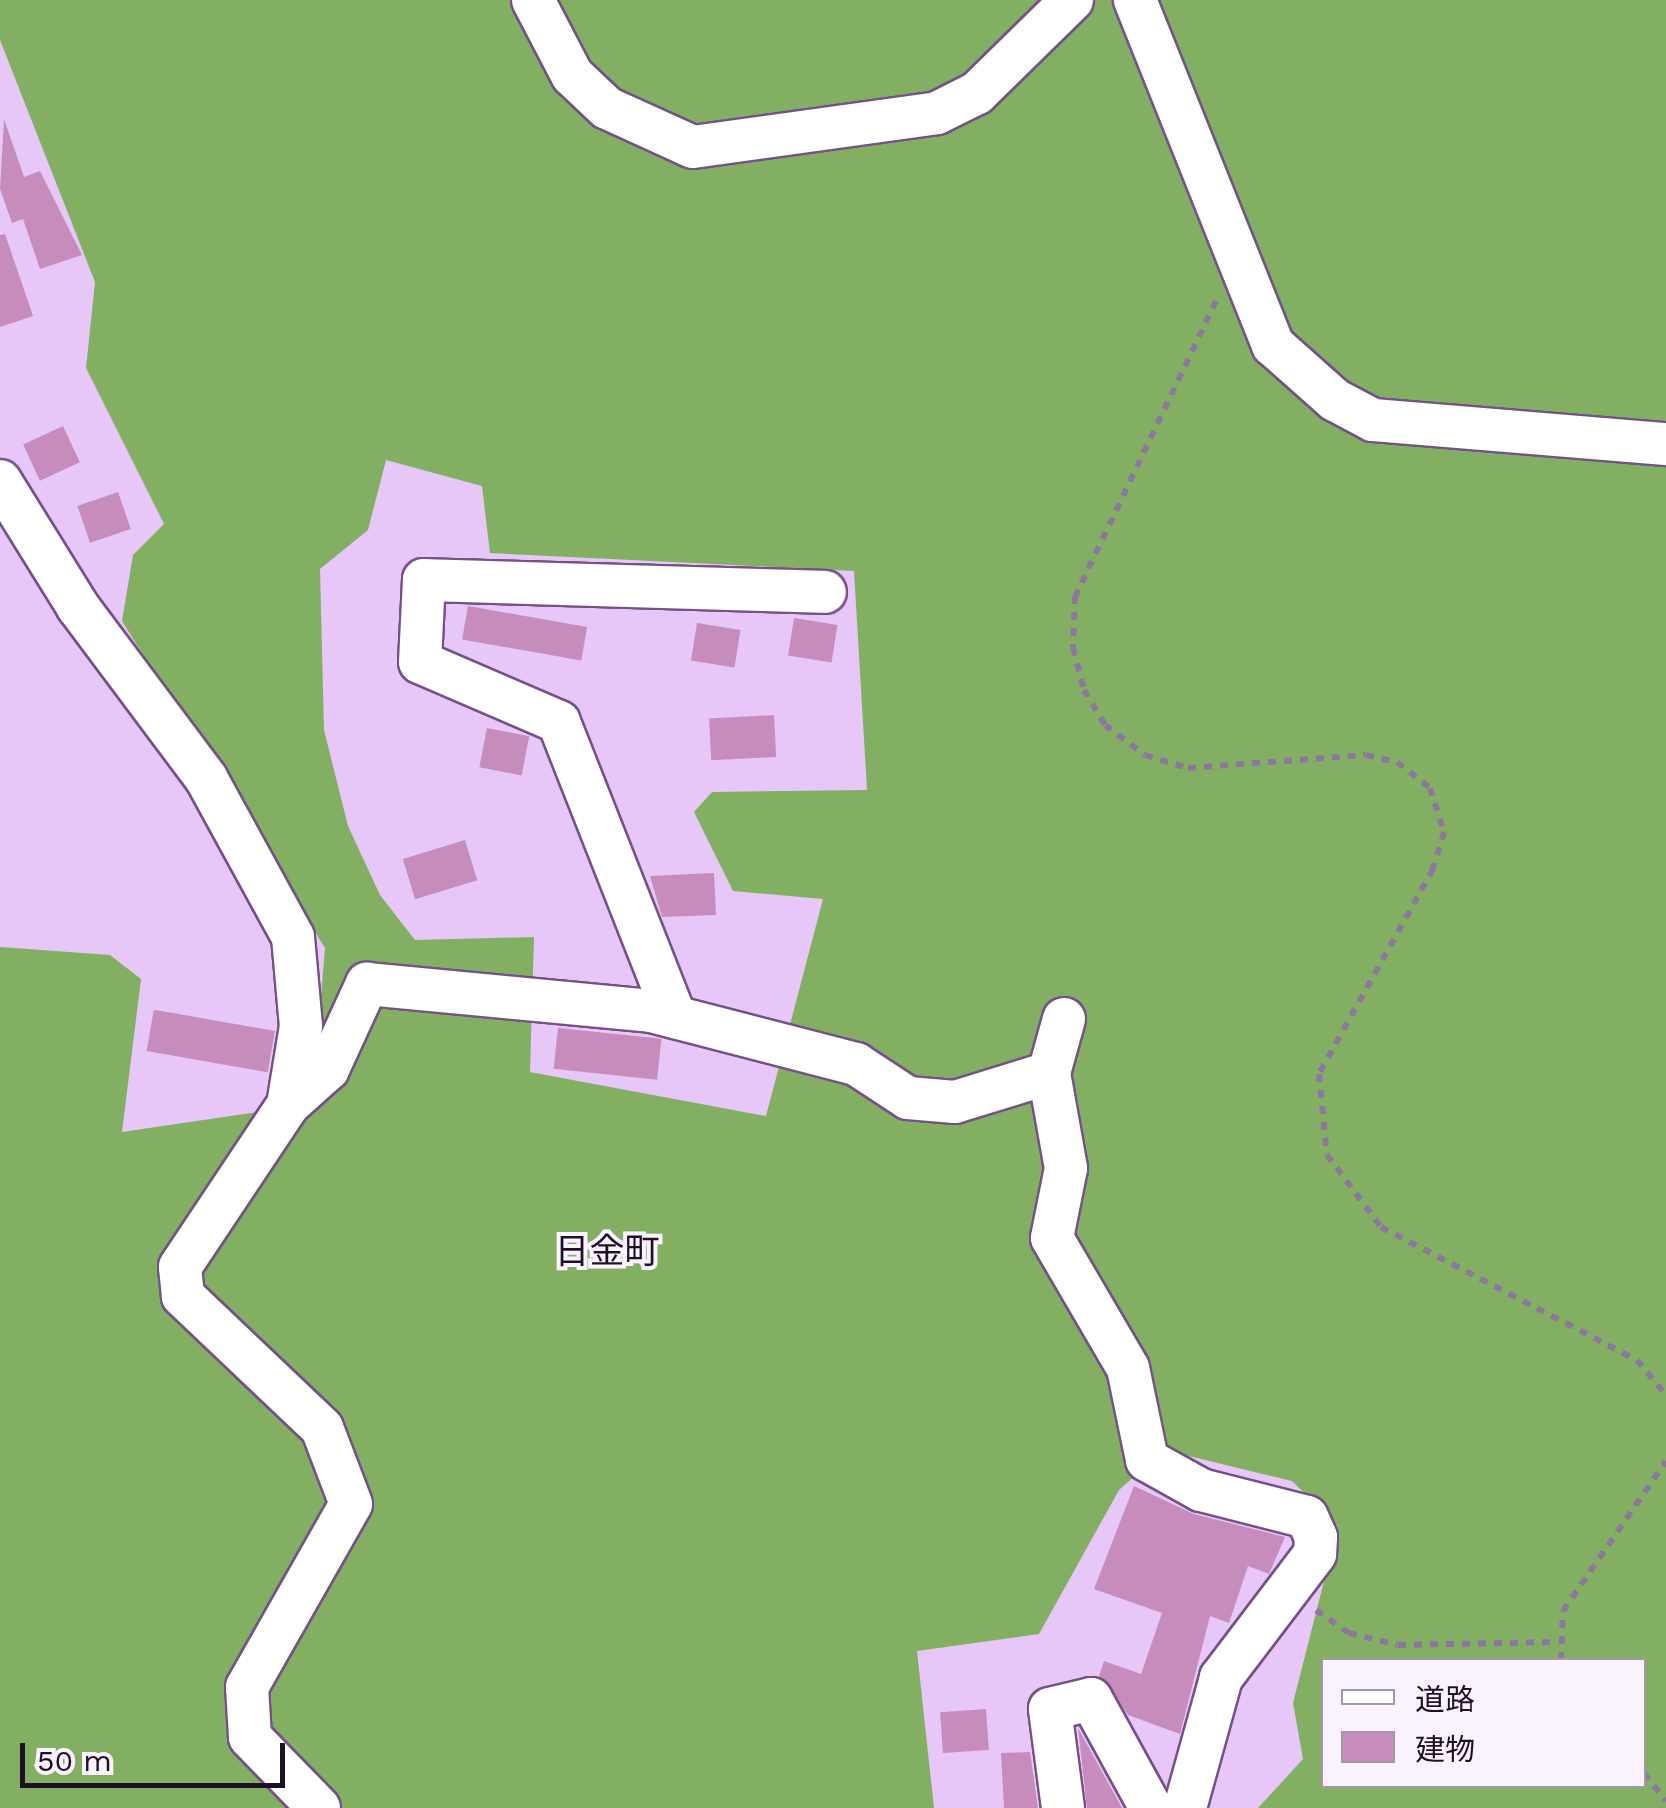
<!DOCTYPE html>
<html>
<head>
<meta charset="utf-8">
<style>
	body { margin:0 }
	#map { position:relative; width:1666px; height:1808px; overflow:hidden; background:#e6c7f8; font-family:"Work Sans","Noto Sans JP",sans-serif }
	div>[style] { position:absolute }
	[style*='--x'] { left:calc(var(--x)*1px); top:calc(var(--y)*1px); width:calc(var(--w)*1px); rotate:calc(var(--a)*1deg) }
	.forest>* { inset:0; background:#83af63 }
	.building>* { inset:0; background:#c68dbc; transform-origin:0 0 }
	.path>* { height:6px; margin-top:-3px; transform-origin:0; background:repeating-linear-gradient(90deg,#8e779c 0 8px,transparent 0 16px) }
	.roads { filter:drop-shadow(2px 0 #755188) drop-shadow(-2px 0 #755188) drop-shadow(0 2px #755188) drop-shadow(0 -2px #755188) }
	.minor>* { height:42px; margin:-21px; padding:0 21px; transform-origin:21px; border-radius:21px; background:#fff }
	span { translate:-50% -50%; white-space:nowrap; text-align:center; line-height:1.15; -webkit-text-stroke:8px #faf2fe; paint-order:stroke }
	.quarter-label { font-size:35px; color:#1e1026 }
	.legend { position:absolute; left:1321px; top:1658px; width:325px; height:130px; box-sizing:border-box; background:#faf2fe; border:2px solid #a298a8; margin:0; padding:12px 18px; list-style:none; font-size:30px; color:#1e1026 }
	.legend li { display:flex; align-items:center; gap:20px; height:50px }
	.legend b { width:50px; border:2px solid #a298a8 }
	.scale { position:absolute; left:20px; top:1743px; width:265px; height:45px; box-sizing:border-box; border:5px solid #1e1026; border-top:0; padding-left:12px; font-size:30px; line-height:35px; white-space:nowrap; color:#1e1026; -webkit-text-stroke:8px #faf2fe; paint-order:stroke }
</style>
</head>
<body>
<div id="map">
	<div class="forest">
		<div style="clip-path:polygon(evenodd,0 0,1666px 0,1666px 1808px,1258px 1808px,1303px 1759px,1293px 1703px,1338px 1526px,1292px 1481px,1164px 1450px,1119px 1490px,1039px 1634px,917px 1651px,934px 1808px,0 1808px,0 947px,110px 955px,141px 979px,122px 1132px,312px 1104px,325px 948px,122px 621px,133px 555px,164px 524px,86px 368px,95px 282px,0 40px,0 0,386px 460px,482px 486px,490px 553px,854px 571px,867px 790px,712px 792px,694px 812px,733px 891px,823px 899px,766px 1116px,530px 1072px,534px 937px,415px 940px,380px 895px,348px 826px,324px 730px,320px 569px,368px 530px,386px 460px,0 0,1324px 1660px,1644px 1660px,1644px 1786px,1324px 1786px,1324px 1660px)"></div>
	</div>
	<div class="building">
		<div style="clip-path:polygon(4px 119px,24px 177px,40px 171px,82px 255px,40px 269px,23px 219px,12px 223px,0 189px)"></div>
		<div style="clip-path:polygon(5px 234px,33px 316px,0 327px,0 235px)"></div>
		<div style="left:63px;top:426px;width:40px;height:44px;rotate:65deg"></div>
		<div style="left:118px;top:492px;width:39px;height:43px;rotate:71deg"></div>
		<div style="left:468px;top:606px;width:121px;height:34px;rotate:10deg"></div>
		<div style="left:794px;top:618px;width:44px;height:38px;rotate:9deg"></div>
		<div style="left:697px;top:623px;width:44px;height:38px;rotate:9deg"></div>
		<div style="left:774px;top:715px;width:42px;height:65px;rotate:87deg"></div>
		<div style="left:487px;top:728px;width:43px;height:40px;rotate:11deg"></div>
		<div style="left:465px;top:840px;width:42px;height:65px;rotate:73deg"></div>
		<div style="clip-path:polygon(714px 873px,716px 915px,662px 917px,650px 876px)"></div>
		<div style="left:558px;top:1028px;width:104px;height:41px;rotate:6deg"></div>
		<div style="left:275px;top:1031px;width:42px;height:123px;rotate:100deg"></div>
		<div style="clip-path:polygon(1134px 1486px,1194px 1514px,1285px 1537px,1269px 1574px,1248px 1566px,1229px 1623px,1210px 1616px,1180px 1734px,1128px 1715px,1099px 1676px,1104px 1661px,1141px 1674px,1162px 1613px,1094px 1589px)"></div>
		<div style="left:986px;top:1709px;width:41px;height:46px;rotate:86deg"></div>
		<div style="clip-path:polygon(1078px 1728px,1122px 1808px,1087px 1808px)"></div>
		<div style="clip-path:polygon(1030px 1752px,1038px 1808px,1004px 1808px,1001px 1753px)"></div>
	</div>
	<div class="path">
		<div style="--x:1216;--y:301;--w:327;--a:115.5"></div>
		<div style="--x:1075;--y:596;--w:52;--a:92.2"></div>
		<div style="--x:1073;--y:648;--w:43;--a:75.3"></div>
		<div style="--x:1084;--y:690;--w:41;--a:59"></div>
		<div style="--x:1105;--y:725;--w:50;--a:36.9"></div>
		<div style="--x:1145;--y:755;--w:45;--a:16.8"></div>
		<div style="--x:1188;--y:768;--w:178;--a:-4.2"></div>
		<div style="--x:1366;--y:755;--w:32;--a:13"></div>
		<div style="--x:1397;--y:762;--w:42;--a:38.2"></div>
		<div style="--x:1430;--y:788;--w:46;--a:72.3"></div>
		<div style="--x:1444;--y:832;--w:39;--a:107"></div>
		<div style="--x:1433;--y:869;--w:235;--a:119.1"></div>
		<div style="--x:1319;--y:1074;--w:81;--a:84.4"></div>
		<div style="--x:1327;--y:1155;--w:90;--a:53.1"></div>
		<div style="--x:1381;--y:1227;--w:288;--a:27.5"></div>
		<div style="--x:1637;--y:1360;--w:45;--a:50.4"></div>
		<div style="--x:1316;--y:1610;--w:40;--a:34.9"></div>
		<div style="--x:1349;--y:1633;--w:50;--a:13.8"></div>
		<div style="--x:1398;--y:1645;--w:158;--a:-1.1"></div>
		<div style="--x:1561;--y:1660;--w:49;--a:-87.7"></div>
		<div style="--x:1563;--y:1611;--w:182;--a:-55.5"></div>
		<div style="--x:1644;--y:1773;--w:36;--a:52"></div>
	</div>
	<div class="roads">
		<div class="minor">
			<div style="--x:533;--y:0;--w:85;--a:62.5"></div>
			<div style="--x:572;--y:75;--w:48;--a:43.3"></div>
			<div style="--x:607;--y:108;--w:94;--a:24.4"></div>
			<div style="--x:693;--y:147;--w:246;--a:-7.9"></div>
			<div style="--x:937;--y:113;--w:45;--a:-26.6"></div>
			<div style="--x:977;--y:93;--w:133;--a:-44.4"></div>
			<div style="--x:1135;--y:0;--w:372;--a:68.2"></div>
			<div style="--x:1273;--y:345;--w:83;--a:41.6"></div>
			<div style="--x:1335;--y:400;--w:43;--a:27.8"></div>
			<div style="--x:1373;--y:420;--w:294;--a:4.7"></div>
			<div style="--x:0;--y:481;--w:148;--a:58.2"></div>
			<div style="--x:78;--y:607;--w:214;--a:53.2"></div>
			<div style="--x:206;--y:778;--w:181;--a:61.3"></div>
			<div style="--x:293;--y:937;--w:89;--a:84.9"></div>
			<div style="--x:301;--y:1026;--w:80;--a:99.3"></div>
			<div style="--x:675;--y:1017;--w:317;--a:-111.5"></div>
			<div style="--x:559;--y:722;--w:151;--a:-156.7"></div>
			<div style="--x:420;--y:662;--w:82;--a:-87.2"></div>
			<div style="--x:424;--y:580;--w:401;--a:1.7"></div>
			<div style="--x:1049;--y:1073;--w:97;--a:79.9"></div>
			<div style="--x:1066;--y:1168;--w:71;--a:101.3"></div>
			<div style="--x:1052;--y:1238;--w:151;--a:59.7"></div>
			<div style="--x:1128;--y:1368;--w:94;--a:78.3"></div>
			<div style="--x:1147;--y:1460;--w:62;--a:29.1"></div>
			<div style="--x:1201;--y:1490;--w:109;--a:14.3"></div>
			<div style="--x:1307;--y:1517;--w:22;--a:66"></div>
			<div style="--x:1316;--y:1537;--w:17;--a:93"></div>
			<div style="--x:1315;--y:1554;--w:156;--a:127.2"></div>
			<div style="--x:1221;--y:1678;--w:135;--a:105.5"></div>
			<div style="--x:319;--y:1808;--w:99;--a:-134.2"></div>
			<div style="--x:250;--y:1737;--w:50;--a:-93.4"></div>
			<div style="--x:247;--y:1687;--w:210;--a:-60.4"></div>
			<div style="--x:351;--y:1504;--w:81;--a:-110.9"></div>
			<div style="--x:322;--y:1428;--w:192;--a:-136.5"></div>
			<div style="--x:183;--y:1296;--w:29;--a:-96"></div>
			<div style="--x:180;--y:1267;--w:195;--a:-56.3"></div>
			<div style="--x:288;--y:1105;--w:54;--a:-42"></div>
			<div style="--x:328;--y:1069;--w:94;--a:-65.4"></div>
			<div style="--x:367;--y:984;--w:285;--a:5.4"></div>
			<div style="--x:651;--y:1011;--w:212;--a:14.5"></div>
			<div style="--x:856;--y:1064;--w:62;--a:33.2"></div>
			<div style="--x:908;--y:1098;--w:47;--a:4.9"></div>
			<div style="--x:955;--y:1102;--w:98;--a:-17.1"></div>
			<div style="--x:1049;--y:1073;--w:56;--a:-74.5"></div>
			<div style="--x:1063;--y:1808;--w:100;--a:-97.5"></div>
			<div style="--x:1050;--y:1709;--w:42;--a:-13.7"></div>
			<div style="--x:1091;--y:1699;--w:124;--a:61.2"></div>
		</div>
	</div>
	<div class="quarter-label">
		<span style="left:607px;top:1251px">日金町</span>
	</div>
	<ul class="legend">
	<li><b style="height:12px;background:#fff"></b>道路</li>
	<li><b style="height:28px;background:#c68dbc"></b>建物</li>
	</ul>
	<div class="scale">50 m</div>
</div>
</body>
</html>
